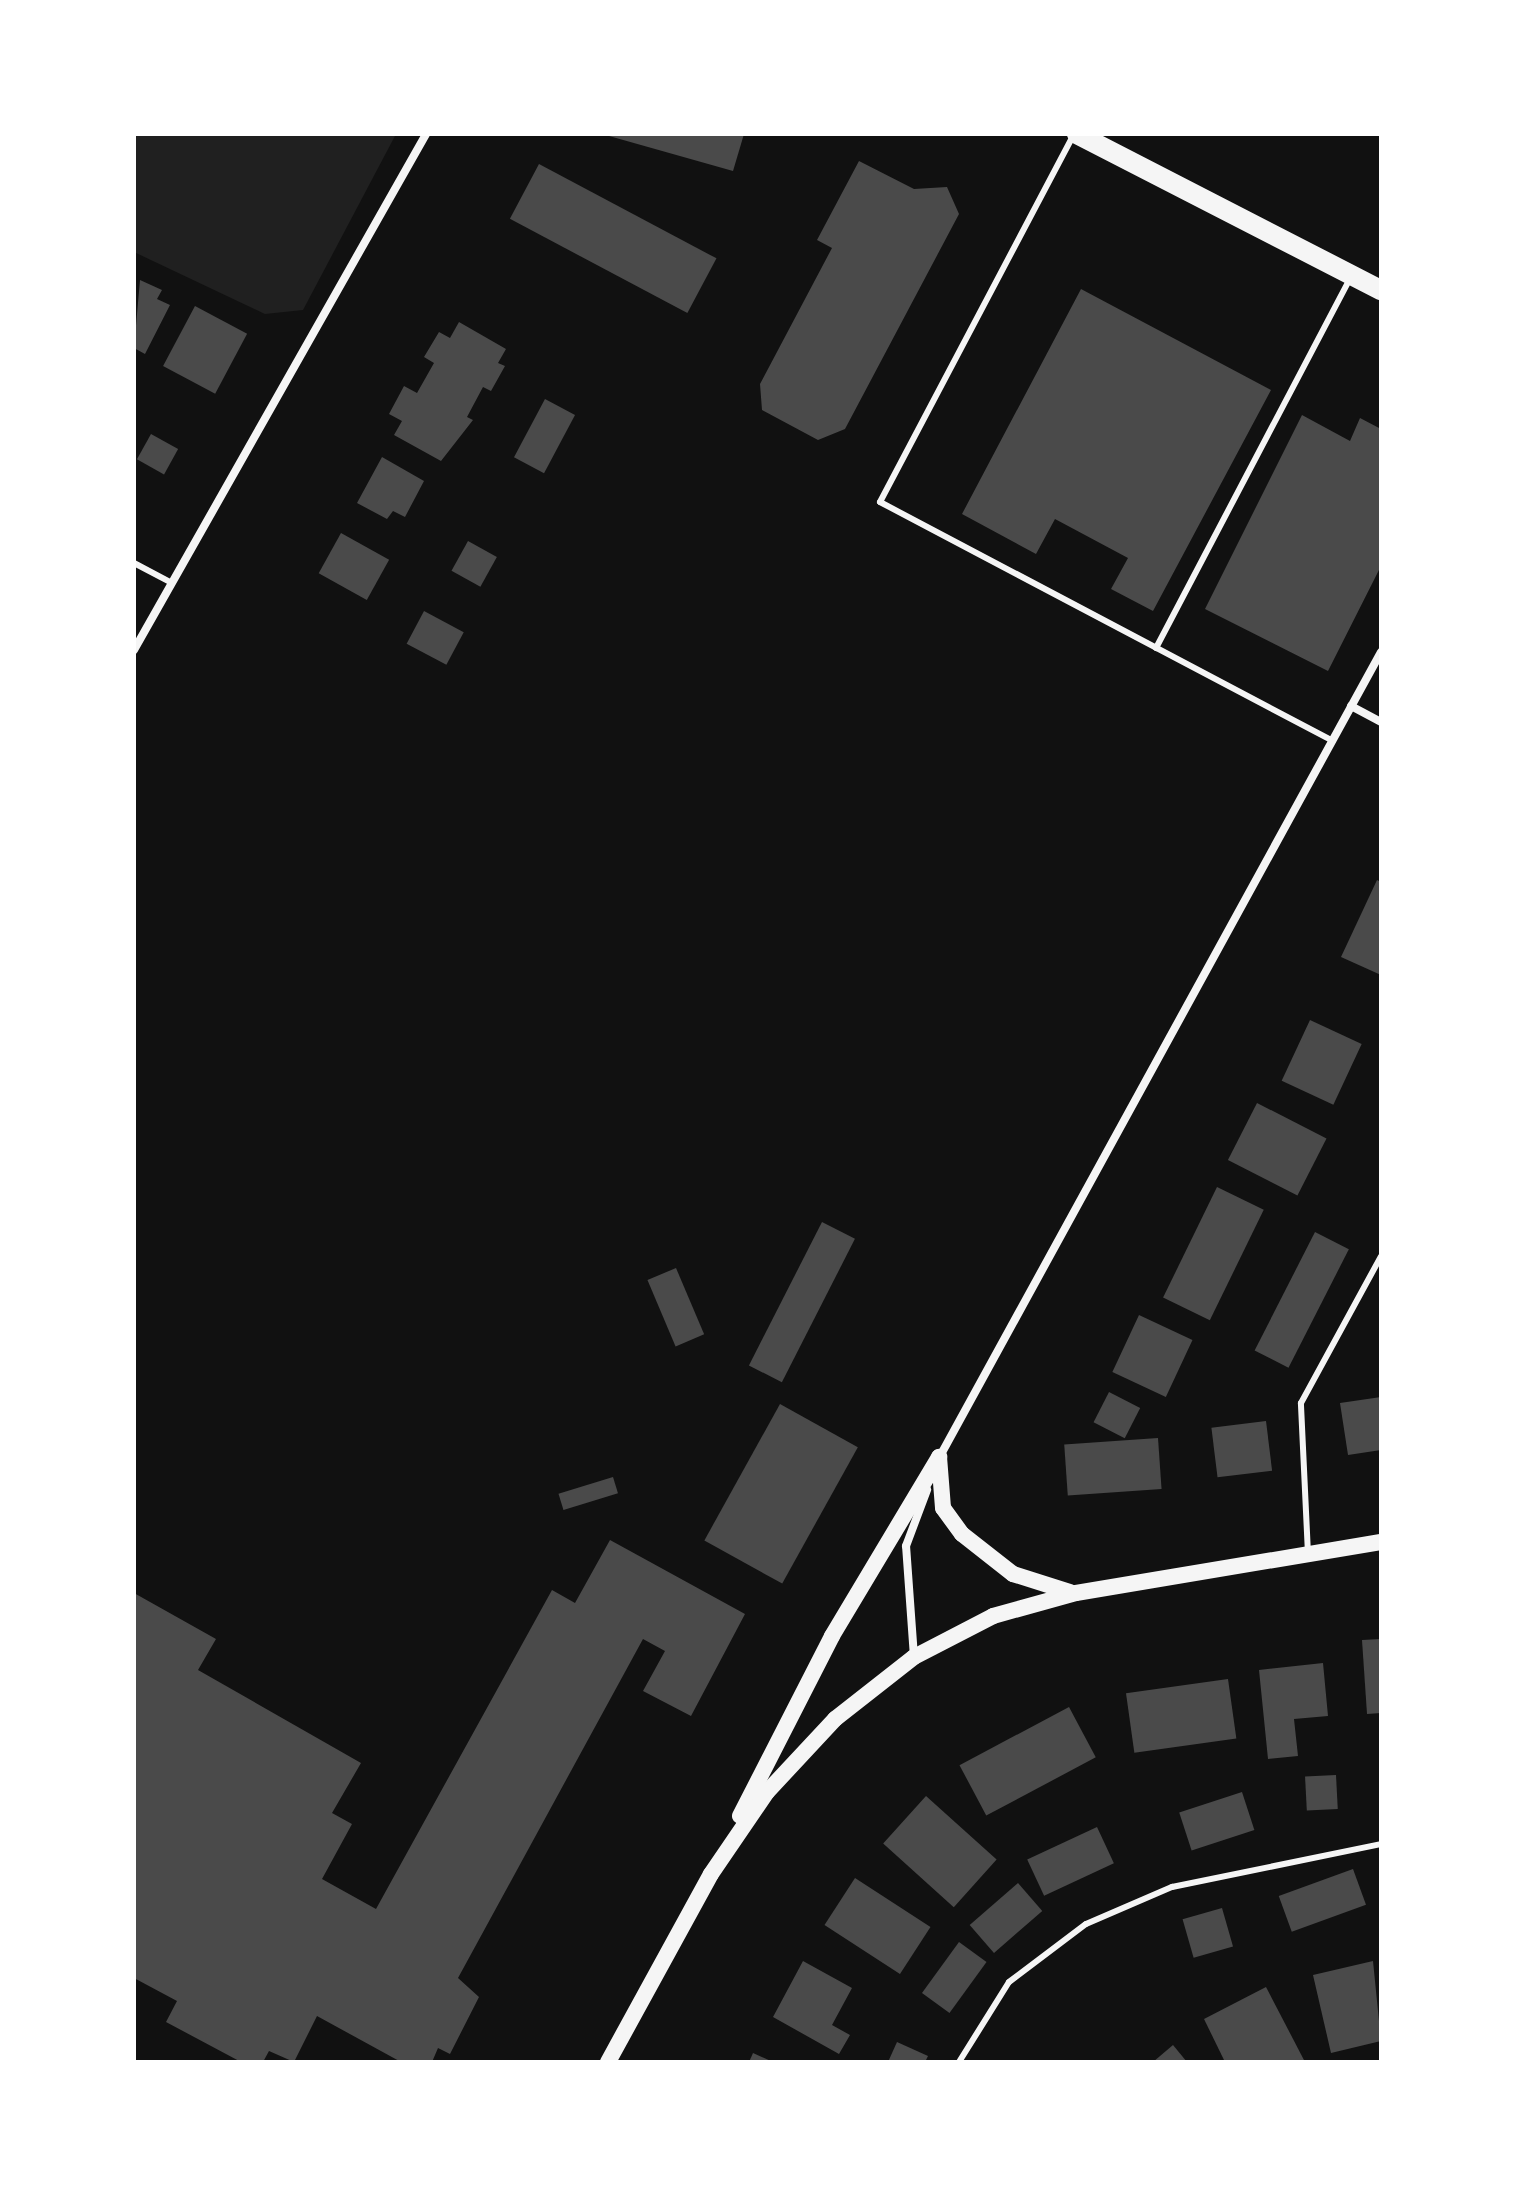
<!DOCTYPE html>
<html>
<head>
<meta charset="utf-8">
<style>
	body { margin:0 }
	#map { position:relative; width:1515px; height:2196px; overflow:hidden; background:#111; font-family:Manrope,sans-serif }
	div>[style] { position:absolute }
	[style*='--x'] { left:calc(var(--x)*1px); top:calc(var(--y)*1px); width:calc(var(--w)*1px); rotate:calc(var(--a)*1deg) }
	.green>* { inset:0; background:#202020 }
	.building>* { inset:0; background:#4a4a4a; transform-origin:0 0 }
	.service>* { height:6px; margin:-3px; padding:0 3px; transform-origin:3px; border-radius:3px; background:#f5f5f5 }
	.minor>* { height:8px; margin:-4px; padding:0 4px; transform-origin:4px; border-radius:4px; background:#f5f5f5 }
	.secondary>* { height:16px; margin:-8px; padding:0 8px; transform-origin:8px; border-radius:8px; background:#f5f5f5 }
	.primary>* { height:20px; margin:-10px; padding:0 10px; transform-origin:10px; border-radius:10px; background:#f5f5f5 }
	span { translate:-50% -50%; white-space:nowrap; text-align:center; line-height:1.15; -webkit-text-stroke:6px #fff; paint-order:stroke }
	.frame { position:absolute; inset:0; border:136px solid #fff; pointer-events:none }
</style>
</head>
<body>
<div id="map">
	<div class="green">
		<div style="clip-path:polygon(134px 134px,396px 134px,303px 310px,265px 314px,134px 252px)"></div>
	</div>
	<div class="building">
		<div style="clip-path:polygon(602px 134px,744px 134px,733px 171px)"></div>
		<div style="clip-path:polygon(859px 161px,914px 189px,947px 187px,959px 214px,845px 429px,818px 440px,762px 410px,760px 384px,832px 248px,817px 240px)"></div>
		<div style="left:539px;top:164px;width:201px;height:62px;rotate:28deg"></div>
		<div style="clip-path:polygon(140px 280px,162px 290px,157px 299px,170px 305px,145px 354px,134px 348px)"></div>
		<div style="clip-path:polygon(1081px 289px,1271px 390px,1153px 611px,1111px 589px,1128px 558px,1055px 519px,1036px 554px,962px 514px)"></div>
		<div style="left:195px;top:306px;width:59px;height:68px;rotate:28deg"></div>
		<div style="clip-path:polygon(459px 322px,506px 349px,498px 363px,505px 366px,491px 391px,483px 387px,467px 417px,473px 420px,441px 461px,394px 435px,402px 421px,389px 414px,404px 386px,417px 393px,434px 363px,424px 357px,439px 332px,450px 338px)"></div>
		<div style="left:545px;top:399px;width:34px;height:66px;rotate:28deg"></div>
		<div style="clip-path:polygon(1302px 415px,1350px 441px,1360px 418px,1381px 429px,1381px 566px,1328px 671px,1205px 609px)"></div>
		<div style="left:151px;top:434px;width:31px;height:29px;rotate:29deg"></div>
		<div style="clip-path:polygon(382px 457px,424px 481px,405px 517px,393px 511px,387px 519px,357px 503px)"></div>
		<div style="left:341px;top:533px;width:55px;height:46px;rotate:29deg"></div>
		<div style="left:468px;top:541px;width:33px;height:34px;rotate:29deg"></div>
		<div style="left:424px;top:611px;width:45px;height:37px;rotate:28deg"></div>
		<div style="clip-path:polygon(1377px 880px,1381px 882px,1381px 975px,1341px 957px)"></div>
		<div style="left:1310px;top:1020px;width:57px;height:67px;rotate:25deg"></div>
		<div style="left:1257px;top:1103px;width:78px;height:64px;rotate:27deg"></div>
		<div style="left:1217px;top:1187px;width:52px;height:123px;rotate:26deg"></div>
		<div style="left:822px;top:1222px;width:37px;height:161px;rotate:27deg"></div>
		<div style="left:1315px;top:1232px;width:38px;height:133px;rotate:27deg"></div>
		<div style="left:676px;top:1268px;width:72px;height:31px;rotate:67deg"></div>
		<div style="left:1139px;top:1315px;width:59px;height:63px;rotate:25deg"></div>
		<div style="left:1109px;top:1392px;width:35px;height:34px;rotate:27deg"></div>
		<div style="clip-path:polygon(1381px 1397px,1381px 1450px,1348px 1455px,1340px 1403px)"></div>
		<div style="left:780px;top:1404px;width:89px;height:156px;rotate:29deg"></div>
		<div style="left:1266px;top:1421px;width:50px;height:55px;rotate:83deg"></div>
		<div style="left:1158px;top:1438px;width:51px;height:94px;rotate:86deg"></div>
		<div style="left:613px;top:1477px;width:17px;height:57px;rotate:73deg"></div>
		<div style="clip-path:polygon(610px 1540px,745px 1614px,691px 1716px,643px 1691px,665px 1651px,643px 1639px,458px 1978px,479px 1997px,450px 2054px,438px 2048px,432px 2062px,401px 2062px,317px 2016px,294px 2062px,269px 2051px,263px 2062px,241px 2062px,166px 2022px,177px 2001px,134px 1978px,134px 1593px,216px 1639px,198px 1670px,361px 1763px,332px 1813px,352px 1824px,322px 1879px,376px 1909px,552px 1590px,575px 1603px)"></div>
		<div style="clip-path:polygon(1381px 1639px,1381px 1713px,1367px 1714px,1362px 1640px)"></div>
		<div style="clip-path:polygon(1323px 1663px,1328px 1716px,1294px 1719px,1298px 1756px,1268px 1759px,1259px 1670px)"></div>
		<div style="left:1228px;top:1679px;width:60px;height:103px;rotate:82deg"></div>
		<div style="left:1069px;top:1707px;width:57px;height:124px;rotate:62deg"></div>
		<div style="left:1336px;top:1775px;width:34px;height:31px;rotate:87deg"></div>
		<div style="left:1242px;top:1792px;width:40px;height:66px;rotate:72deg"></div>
		<div style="left:926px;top:1796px;width:95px;height:64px;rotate:42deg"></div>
		<div style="left:1097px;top:1827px;width:40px;height:77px;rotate:65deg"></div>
		<div style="left:1353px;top:1869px;width:38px;height:79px;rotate:70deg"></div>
		<div style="left:855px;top:1878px;width:90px;height:56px;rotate:33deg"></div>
		<div style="left:1018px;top:1883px;width:37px;height:64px;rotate:49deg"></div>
		<div style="left:1222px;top:1908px;width:40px;height:41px;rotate:74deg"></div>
		<div style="left:959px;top:1942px;width:34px;height:63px;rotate:36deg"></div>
		<div style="clip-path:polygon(803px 1961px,852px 1988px,832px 2025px,850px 2035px,839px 2054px,773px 2017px)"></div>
		<div style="clip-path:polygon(1373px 1961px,1381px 2041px,1331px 2053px,1313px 1975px)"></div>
		<div style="clip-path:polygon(1266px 1987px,1305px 2062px,1225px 2062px,1204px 2019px)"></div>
		<div style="clip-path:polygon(897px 2042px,928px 2056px,925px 2062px,888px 2062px)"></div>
		<div style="clip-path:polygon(1173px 2045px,1187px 2062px,1153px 2062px)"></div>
		<div style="clip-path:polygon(753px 2053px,773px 2062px,749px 2062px)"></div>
	</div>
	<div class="service">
		<div style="--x:1074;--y:134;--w:416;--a:117.8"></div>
		<div style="--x:880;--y:502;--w:512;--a:27.82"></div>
		<div style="--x:134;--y:563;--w:41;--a:27.8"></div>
		<div style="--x:1156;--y:648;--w:417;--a:-62.3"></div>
		<div style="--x:1308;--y:1554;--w:151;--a:-92.7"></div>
		<div style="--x:1301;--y:1403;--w:167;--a:-61.4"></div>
		<div style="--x:959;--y:2062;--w:94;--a:-58"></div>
		<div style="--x:1009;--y:1982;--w:96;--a:-37"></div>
		<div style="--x:1086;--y:1924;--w:94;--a:-23.3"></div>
		<div style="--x:1172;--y:1887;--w:213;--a:-11.6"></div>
	</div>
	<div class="minor">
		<div style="--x:134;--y:650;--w:593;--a:-60.49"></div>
		<div style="--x:1351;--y:706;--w:34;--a:28"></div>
		<div style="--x:939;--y:1458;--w:919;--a:-61.26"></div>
		<div style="--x:914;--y:1657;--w:111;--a:-94.1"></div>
		<div style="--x:906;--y:1546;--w:60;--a:-69.4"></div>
	</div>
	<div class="secondary">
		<div style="--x:939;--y:1457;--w:51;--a:85.5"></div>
		<div style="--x:943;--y:1508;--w:32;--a:54"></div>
		<div style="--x:962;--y:1534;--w:65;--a:38.1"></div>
		<div style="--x:1013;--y:1574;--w:60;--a:17.5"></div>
		<div style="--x:740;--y:1816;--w:202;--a:-62.9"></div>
		<div style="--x:832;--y:1636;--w:209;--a:-59.1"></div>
		<div style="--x:608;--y:2062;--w:214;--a:-61.3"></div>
		<div style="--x:711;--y:1874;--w:99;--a:-55.7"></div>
		<div style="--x:767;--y:1792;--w:100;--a:-47"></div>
		<div style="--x:835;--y:1719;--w:100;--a:-38.1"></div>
		<div style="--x:914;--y:1657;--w:89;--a:-27.4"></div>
		<div style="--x:993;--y:1616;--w:86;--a:-15.5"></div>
		<div style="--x:1076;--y:1593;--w:309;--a:-9.5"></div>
	</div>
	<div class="primary">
		<div style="--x:1077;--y:134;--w:342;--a:27.2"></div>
	</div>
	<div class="frame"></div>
</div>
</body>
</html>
